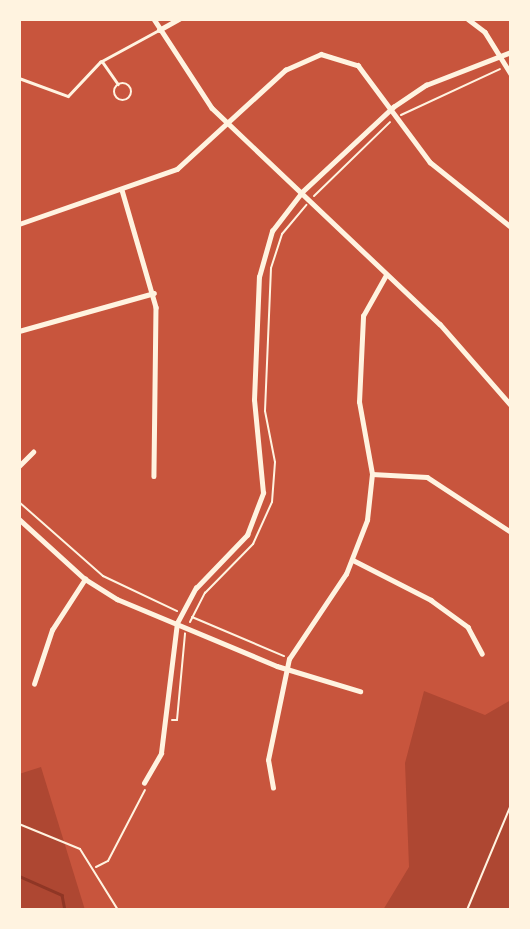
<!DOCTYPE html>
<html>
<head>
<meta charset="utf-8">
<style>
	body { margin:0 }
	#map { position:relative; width:530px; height:929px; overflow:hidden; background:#c8553d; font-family:"DejaVu Sans",sans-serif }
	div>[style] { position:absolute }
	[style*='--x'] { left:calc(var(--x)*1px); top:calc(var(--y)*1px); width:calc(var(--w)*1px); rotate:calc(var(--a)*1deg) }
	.green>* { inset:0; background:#ae4732 }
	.stream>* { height:2.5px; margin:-1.25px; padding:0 1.25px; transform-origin:1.25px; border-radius:1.25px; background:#8f3625 }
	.path>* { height:2px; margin:-1px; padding:0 1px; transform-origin:1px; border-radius:1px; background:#fff3e0 }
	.service>* { height:2.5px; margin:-1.25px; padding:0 1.25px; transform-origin:1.25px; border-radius:1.25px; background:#fff3e0 }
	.service>.ring { margin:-1.25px; padding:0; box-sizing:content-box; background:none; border:2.5px solid #fff3e0; border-radius:50% }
	.minor>* { height:4.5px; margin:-2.25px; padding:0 2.25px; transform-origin:2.25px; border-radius:2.25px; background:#fff3e0 }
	span { translate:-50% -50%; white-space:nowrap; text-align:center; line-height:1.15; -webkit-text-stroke:7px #fff3e0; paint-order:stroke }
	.frame { position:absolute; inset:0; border:21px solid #fff3e0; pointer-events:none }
</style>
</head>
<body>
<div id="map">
	<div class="green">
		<div style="clip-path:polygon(424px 691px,485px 715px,511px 700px,511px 910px,383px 910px,409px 867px,405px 763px)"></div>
		<div style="clip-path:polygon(41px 767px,85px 910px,19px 910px,19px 774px)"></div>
	</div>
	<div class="stream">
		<div style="--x:19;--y:876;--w:47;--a:23.8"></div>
		<div style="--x:62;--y:895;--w:15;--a:79"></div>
	</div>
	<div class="path">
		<div style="--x:401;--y:115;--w:109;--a:-24.9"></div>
		<div style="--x:314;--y:196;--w:106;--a:-44.2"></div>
		<div style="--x:19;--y:502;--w:112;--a:41.4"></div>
		<div style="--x:103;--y:576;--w:82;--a:25.3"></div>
		<div style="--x:192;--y:617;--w:100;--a:23"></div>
		<div style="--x:190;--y:622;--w:33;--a:-63"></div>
		<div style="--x:205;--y:593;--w:69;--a:-45.6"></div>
		<div style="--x:253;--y:544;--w:46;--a:-65.7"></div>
		<div style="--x:272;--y:502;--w:40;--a:-85.7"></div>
		<div style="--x:275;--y:462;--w:52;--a:-101.1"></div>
		<div style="--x:265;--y:411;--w:143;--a:-87.6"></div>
		<div style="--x:271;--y:268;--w:36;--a:-72"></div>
		<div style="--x:282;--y:234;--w:38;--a:-50"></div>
		<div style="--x:172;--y:720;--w:5;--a:0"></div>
		<div style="--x:177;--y:720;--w:87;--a:-84.7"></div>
		<div style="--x:19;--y:824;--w:66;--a:22.3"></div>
		<div style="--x:80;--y:849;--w:72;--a:58.1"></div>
		<div style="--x:96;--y:867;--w:13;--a:-27"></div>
		<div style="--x:108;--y:861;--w:80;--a:-62.5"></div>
		<div style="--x:467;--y:910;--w:114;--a:-67.3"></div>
	</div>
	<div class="service">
		<div style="--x:102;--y:61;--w:28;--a:55"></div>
		<div style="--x:19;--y:78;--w:52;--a:20.2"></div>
		<div style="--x:68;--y:96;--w:47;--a:-46.7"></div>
		<div style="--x:100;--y:62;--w:67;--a:-28.5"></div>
		<div class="ring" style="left:114px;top:83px;width:15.5px;height:15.5px"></div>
	</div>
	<div class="minor">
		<div style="--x:154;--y:19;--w:106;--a:56.9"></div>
		<div style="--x:212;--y:108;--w:314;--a:43.5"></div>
		<div style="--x:440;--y:324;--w:108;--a:48.8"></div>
		<div style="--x:468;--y:19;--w:21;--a:37"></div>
		<div style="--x:485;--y:32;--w:49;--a:58.2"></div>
		<div style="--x:159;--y:30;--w:23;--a:-29"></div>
		<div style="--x:122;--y:190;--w:122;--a:73.8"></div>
		<div style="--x:156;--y:307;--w:169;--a:90.7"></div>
		<div style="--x:19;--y:224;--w:167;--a:-19.2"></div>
		<div style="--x:177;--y:169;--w:147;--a:-42.5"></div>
		<div style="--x:285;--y:70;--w:39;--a:-24"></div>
		<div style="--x:321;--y:54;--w:39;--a:17"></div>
		<div style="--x:358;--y:65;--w:121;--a:53.4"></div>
		<div style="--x:430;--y:162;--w:104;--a:38.7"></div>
		<div style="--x:19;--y:331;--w:140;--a:-15.7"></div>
		<div style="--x:19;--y:466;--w:20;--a:-45"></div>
		<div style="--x:372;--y:474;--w:55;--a:3.1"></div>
		<div style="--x:427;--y:477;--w:100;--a:33.2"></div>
		<div style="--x:19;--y:519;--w:89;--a:42.3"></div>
		<div style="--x:85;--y:579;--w:38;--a:32"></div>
		<div style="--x:117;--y:599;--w:173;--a:22.7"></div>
		<div style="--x:277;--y:666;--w:87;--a:16.8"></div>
		<div style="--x:353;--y:560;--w:88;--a:27.1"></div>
		<div style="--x:431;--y:600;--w:46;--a:36.1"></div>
		<div style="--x:468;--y:627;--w:30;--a:62"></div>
		<div style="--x:34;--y:684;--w:57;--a:-71.6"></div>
		<div style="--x:52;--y:630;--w:61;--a:-57.1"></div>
		<div style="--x:144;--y:783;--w:34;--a:-60"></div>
		<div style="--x:161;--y:753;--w:131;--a:-83"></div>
		<div style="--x:177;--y:623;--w:40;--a:-62"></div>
		<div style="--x:196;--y:588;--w:74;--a:-46.1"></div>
		<div style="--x:247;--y:535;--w:45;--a:-69.1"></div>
		<div style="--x:263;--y:493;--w:93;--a:-95.5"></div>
		<div style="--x:254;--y:400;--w:123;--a:-87.7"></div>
		<div style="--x:259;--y:277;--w:48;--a:-74.2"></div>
		<div style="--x:272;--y:231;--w:49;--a:-52.4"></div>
		<div style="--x:302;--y:192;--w:125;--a:-43"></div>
		<div style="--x:393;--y:107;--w:40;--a:-34"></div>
		<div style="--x:426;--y:85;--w:91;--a:-21.2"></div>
		<div style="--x:273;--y:788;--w:28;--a:-100"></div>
		<div style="--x:268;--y:760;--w:103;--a:-78.3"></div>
		<div style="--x:289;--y:659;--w:102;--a:-56.2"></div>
		<div style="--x:346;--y:574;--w:58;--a:-68.7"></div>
		<div style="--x:367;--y:520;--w:46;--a:-83.8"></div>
		<div style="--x:372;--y:474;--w:73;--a:-100.2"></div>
		<div style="--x:359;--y:402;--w:86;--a:-87.3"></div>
		<div style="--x:363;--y:316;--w:47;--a:-60.7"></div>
	</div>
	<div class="frame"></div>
</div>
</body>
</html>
